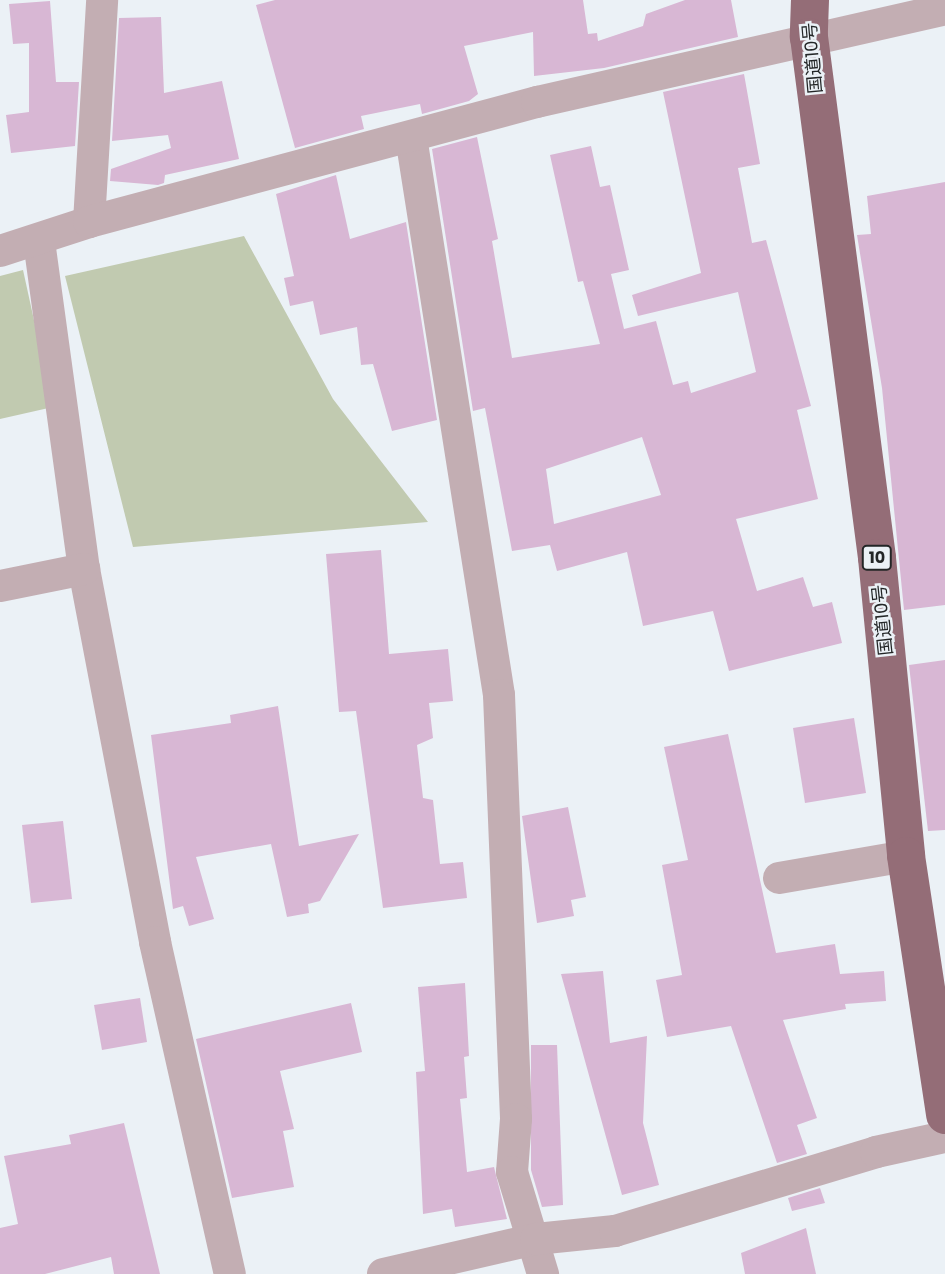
<!DOCTYPE html>
<html>
<head>
<meta charset="utf-8">
<style>
	body { margin:0 }
	#map { position:relative; width:945px; height:1274px; overflow:hidden; background:#ebf1f6; font-family:Poppins,"Noto Sans JP",sans-serif }
	div>[style] { position:absolute }
	[style*='--x'] { left:calc(var(--x)*1px); top:calc(var(--y)*1px); width:calc(var(--w)*1px); rotate:calc(var(--a)*1deg) }
	.green>* { inset:0; background:#c1cab0 }
	.building>* { inset:0; background:#d8b7d4 }
	.minor>* { height:32px; margin:-16px; padding:0 16px; transform-origin:16px; border-radius:16px; background:#c3aeb3 }
	.trunk>* { height:38px; margin:-19px; padding:0 19px; transform-origin:19px; border-radius:19px; background:#946d77 }
	span { translate:-50% -50%; white-space:nowrap; text-align:center; line-height:1.15; -webkit-text-stroke:5px #ebf1f6; paint-order:stroke }
	.shield-label span { padding:2px 5px; background:#ebf1f6; border:2px solid; border-radius:5px; -webkit-text-stroke-width:0 }
	.shield-label { font-size:16px; color:#232627; font-weight:700 }
	.street-label { font-size:18px; color:#232627 }
</style>
</head>
<body>
<div id="map">
	<div class="green">
		<i style="clip-path:polygon(244px 236px,333px 399px,428px 522px,133px 547px,65px 276px)"></i>
		<i style="clip-path:polygon(23px 270px,53px 407px,0 419px,0 276px)"></i>
	</div>
	<div class="building">
		<i style="clip-path:polygon(275px 0,583px 0,588px 34px,597px 33px,598px 41px,643px 26px,646px 14px,685px 0,731px 0,738px 37px,604px 68px,534px 76px,533px 32px,464px 46px,478px 94px,469px 101px,422px 114px,420px 104px,361px 116px,364px 129px,295px 148px,256px 5px)"></i>
		<i style="clip-path:polygon(50px 1px,56px 82px,79px 82px,75px 146px,11px 153px,6px 115px,29px 112px,29px 43px,13px 44px,9px 4px)"></i>
		<i style="clip-path:polygon(161px 17px,164px 93px,222px 81px,239px 159px,165px 175px,164px 183px,158px 185px,110px 181px,111px 169px,171px 148px,168px 135px,112px 141px,119px 18px)"></i>
		<i style="clip-path:polygon(evenodd,744px 74px,760px 164px,738px 168px,752px 243px,766px 240px,811px 406px,797px 410px,818px 499px,736px 519px,757px 591px,803px 577px,813px 607px,832px 602px,842px 643px,729px 671px,713px 611px,643px 626px,627px 552px,557px 571px,550px 545px,512px 551px,485px 408px,473px 411px,432px 149px,477px 137px,498px 239px,492px 241px,512px 358px,600px 344px,583px 281px,578px 282px,550px 155px,591px 146px,600px 187px,610px 185px,629px 270px,611px 274px,624px 329px,656px 321px,673px 385px,688px 381px,691px 393px,756px 372px,738px 292px,638px 316px,632px 295px,701px 273px,663px 92px,744px 74px,642px 437px,661px 495px,554px 524px,546px 469px,642px 437px)"></i>
		<i style="clip-path:polygon(336px 175px,350px 239px,406px 222px,437px 420px,392px 431px,373px 364px,361px 365px,357px 327px,320px 335px,313px 301px,290px 306px,284px 278px,294px 276px,276px 194px)"></i>
		<i style="clip-path:polygon(945px 182px,945px 605px,904px 610px,882px 388px,857px 235px,871px 234px,867px 196px)"></i>
		<i style="clip-path:polygon(381px 550px,389px 654px,448px 649px,453px 701px,429px 703px,433px 738px,417px 745px,423px 798px,433px 800px,440px 864px,463px 862px,467px 898px,383px 908px,356px 711px,339px 712px,326px 554px)"></i>
		<i style="clip-path:polygon(945px 660px,945px 830px,928px 831px,909px 665px)"></i>
		<i style="clip-path:polygon(278px 706px,299px 846px,359px 834px,320px 901px,308px 904px,309px 913px,287px 917px,271px 844px,196px 857px,214px 919px,189px 926px,183px 906px,173px 909px,151px 735px,231px 723px,230px 715px)"></i>
		<i style="clip-path:polygon(854px 718px,866px 793px,805px 803px,793px 728px)"></i>
		<i style="clip-path:polygon(728px 734px,776px 953px,835px 944px,840px 974px,884px 971px,886px 1001px,845px 1004px,846px 1009px,783px 1020px,817px 1118px,797px 1125px,807px 1154px,777px 1163px,731px 1026px,667px 1037px,656px 980px,682px 975px,662px 865px,688px 860px,664px 747px)"></i>
		<i style="clip-path:polygon(568px 807px,586px 897px,571px 900px,574px 916px,537px 923px,522px 816px)"></i>
		<i style="clip-path:polygon(63px 821px,72px 899px,31px 903px,22px 825px)"></i>
		<i style="clip-path:polygon(603px 971px,610px 1043px,647px 1036px,643px 1123px,659px 1185px,622px 1195px,561px 974px)"></i>
		<i style="clip-path:polygon(465px 983px,469px 1056px,464px 1057px,467px 1098px,460px 1099px,467px 1172px,494px 1167px,507px 1219px,455px 1227px,452px 1209px,423px 1214px,416px 1072px,425px 1071px,418px 987px)"></i>
		<i style="clip-path:polygon(140px 998px,147px 1042px,102px 1050px,94px 1005px)"></i>
		<i style="clip-path:polygon(351px 1003px,362px 1052px,280px 1071px,294px 1129px,283px 1131px,294px 1187px,232px 1198px,196px 1039px)"></i>
		<i style="clip-path:polygon(531px 1045px,557px 1045px,563px 1205px,542px 1207px,531px 1170px)"></i>
		<i style="clip-path:polygon(124px 1123px,160px 1274px,114px 1274px,111px 1257px,45px 1274px,0 1274px,0 1228px,18px 1224px,4px 1156px,71px 1144px,69px 1135px)"></i>
		<i style="clip-path:polygon(820px 1188px,825px 1203px,792px 1211px,788px 1198px)"></i>
		<i style="clip-path:polygon(806px 1228px,816px 1274px,745px 1274px,741px 1253px)"></i>
	</div>
	<div class="minor">
		<i style="--x:411;--y:137;--w:565;--a:81.04"></i>
		<i style="--x:499;--y:695;--w:424;--a:87.7"></i>
		<i style="--x:516;--y:1119;--w:53;--a:94.3"></i>
		<i style="--x:512;--y:1172;--w:107;--a:73.1"></i>
		<i style="--x:89;--y:222;--w:222;--a:-86.6"></i>
		<i style="--x:39;--y:241;--w:331;--a:82.2"></i>
		<i style="--x:84;--y:569;--w:380;--a:79.2"></i>
		<i style="--x:155;--y:942;--w:340;--a:77.3"></i>
		<i style="--x:0;--y:251;--w:94;--a:-18"></i>
		<i style="--x:89;--y:222;--w:464;--a:-15"></i>
		<i style="--x:537;--y:102;--w:418;--a:-12.8"></i>
		<i style="--x:0;--y:586;--w:86;--a:-11.4"></i>
		<i style="--x:779;--y:878;--w:129;--a:-9.8"></i>
		<i style="--x:383;--y:1274;--w:157;--a:-12.9"></i>
		<i style="--x:536;--y:1239;--w:79;--a:-5.8"></i>
		<i style="--x:615;--y:1231;--w:273;--a:-16.8"></i>
		<i style="--x:876;--y:1152;--w:71;--a:-12.3"></i>
	</div>
	<div class="trunk">
		<i style="--x:810;--y:0;--w:37;--a:92"></i>
		<i style="--x:809;--y:37;--w:525;--a:82.56"></i>
		<i style="--x:877;--y:558;--w:299;--a:84.4"></i>
		<i style="--x:906;--y:856;--w:262;--a:81.4"></i>
	</div>
	<div class="shield-label">
		<span style="left:877px;top:558px">10</span>
	</div>
	<div class="street-label">
		<span style="left:813px;top:58px;rotate:-95deg">国道10号</span>
		<span style="left:883px;top:620px;rotate:-96deg">国道10号</span>
	</div>
</div>
</body>
</html>
